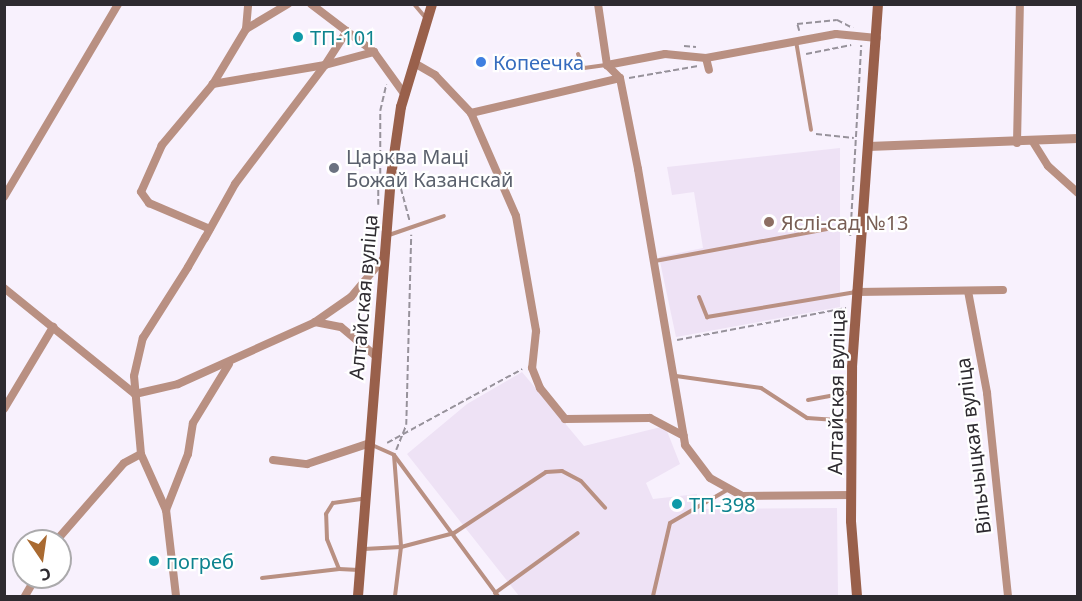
<!DOCTYPE html>
<html>
<head>
<meta charset="utf-8">
<style>
	body { margin:0 }
	#map { position:relative; width:1082px; height:601px; overflow:hidden; background:#f8f1fd; font-family:"Noto Sans",sans-serif }
	div>[style] { position:absolute }
	[style*='--x'] { left:calc(var(--x)*1px); top:calc(var(--y)*1px); width:calc(var(--w)*1px); rotate:calc(var(--a)*1deg) }
	.built>* { inset:0; background:#eee2f5 }
	.path>* { height:1.5px; margin-top:-0.75px; transform-origin:0; background:repeating-linear-gradient(90deg,#97929b 0 6px,transparent 0 9px) }
	.service>* { height:4px; margin:-2px; padding:0 2px; transform-origin:2px; border-radius:2px; background:#b99082 }
	.minor>* { height:8px; margin:-4px; padding:0 4px; transform-origin:4px; border-radius:4px; background:#b99082 }
	.tertiary>* { height:9px; margin:-4.5px; padding:0 4.5px; transform-origin:4.5px; border-radius:4.5px; background:#b99082 }
	.secondary>* { height:10px; margin:-5px; padding:0 5px; transform-origin:5px; border-radius:5px; background:#99604b }
	.dots>* { width:16px; height:16px; translate:-50% -50%; box-sizing:border-box; border:3px solid #fff; border-radius:50% }
	span { translate:-50% -50%; white-space:nowrap; text-align:center; line-height:1.15; -webkit-text-stroke:4.5px #fff; paint-order:stroke }
	.culture-label { font-size:20px; color:#0d838f }
	.left { translate:0 -50%; text-align:left }
	.shop-label { font-size:20px; color:#366cbe }
	.worship-label { font-size:20px; color:#5b616d }
	.education-label { font-size:20px; color:#785e54 }
	.street-label { font-size:20px; color:#2e2b30 }
	.frame { position:absolute; inset:0; border:6px solid #2e2b30; pointer-events:none }
	.north { position:absolute; left:12px; top:529px; width:60px; height:60px; box-sizing:border-box; background:#fff; border:2px solid #abaaac; border-radius:50%; rotate:167deg; font-size:16px; font-weight:700; line-height:24px; text-align:center; color:#2e2b30 }
	.north::after { content:''; display:block; margin:auto; width:21px; height:27px; background:#a96a31; clip-path:polygon(50% 0,100% 100%,50% 72%,0 100%) }
</style>
</head>
<body>
<div id="map">
	<div class="built">
		<i style="clip-path:polygon(840px 148px,840px 307px,676px 337px,659px 257px,703px 248px,694px 192px,672px 195px,667px 167px)"></i>
		<i style="clip-path:polygon(522px 372px,584px 446px,665px 426px,680px 464px,646px 483px,653px 499px,697px 494px,698px 509px,837px 508px,838px 596px,519px 596px,407px 454px,467px 404px)"></i>
	</div>
	<div class="path">
		<i style="--x:799;--y:31;--w:7;--a:-106"></i>
		<i style="--x:797;--y:24;--w:40;--a:-5.7"></i>
		<i style="--x:837;--y:20;--w:18;--a:27"></i>
		<i style="--x:684;--y:46;--w:12;--a:5"></i>
		<i style="--x:806;--y:54;--w:46;--a:-11.3"></i>
		<i style="--x:629;--y:78;--w:70;--a:-9.9"></i>
		<i style="--x:816;--y:134;--w:38;--a:6"></i>
		<i style="--x:380;--y:174;--w:63;--a:-90"></i>
		<i style="--x:380;--y:111;--w:27;--a:-77"></i>
		<i style="--x:401;--y:188;--w:34;--a:75"></i>
		<i style="--x:378;--y:205;--w:31;--a:-90"></i>
		<i style="--x:850;--y:236;--w:191;--a:-86.7"></i>
		<i style="--x:677;--y:340;--w:172;--a:-10.7"></i>
		<i style="--x:387;--y:443;--w:154;--a:-28.7"></i>
		<i style="--x:396;--y:450;--w:27;--a:-68"></i>
		<i style="--x:406;--y:425;--w:190;--a:-88.5"></i>
	</div>
	<div class="service">
		<i style="--x:414;--y:4;--w:17;--a:50"></i>
		<i style="--x:796;--y:41;--w:90;--a:80.4"></i>
		<i style="--x:578;--y:54;--w:15;--a:67"></i>
		<i style="--x:584;--y:68;--w:22;--a:-8"></i>
		<i style="--x:389;--y:235;--w:58;--a:-19.1"></i>
		<i style="--x:655;--y:261;--w:175;--a:-10.5"></i>
		<i style="--x:699;--y:297;--w:22;--a:68"></i>
		<i style="--x:707;--y:317;--w:151;--a:-9.5"></i>
		<i style="--x:676;--y:376;--w:86;--a:8"></i>
		<i style="--x:761;--y:388;--w:55;--a:33.1"></i>
		<i style="--x:807;--y:418;--w:44;--a:3.9"></i>
		<i style="--x:808;--y:400;--w:44;--a:-10.5"></i>
		<i style="--x:372;--y:445;--w:24;--a:24"></i>
		<i style="--x:394;--y:455;--w:175;--a:53.6"></i>
		<i style="--x:394;--y:455;--w:92;--a:85.6"></i>
		<i style="--x:401;--y:547;--w:49;--a:97"></i>
		<i style="--x:364;--y:549;--w:37;--a:-3"></i>
		<i style="--x:401;--y:547;--w:55;--a:-14.8"></i>
		<i style="--x:454;--y:533;--w:110;--a:-33.5"></i>
		<i style="--x:546;--y:472;--w:16;--a:-4"></i>
		<i style="--x:562;--y:471;--w:21;--a:28"></i>
		<i style="--x:581;--y:481;--w:36;--a:48"></i>
		<i style="--x:359;--y:570;--w:20;--a:-177"></i>
		<i style="--x:339;--y:569;--w:32;--a:-112"></i>
		<i style="--x:327;--y:539;--w:25;--a:-92"></i>
		<i style="--x:326;--y:514;--w:13;--a:-58"></i>
		<i style="--x:333;--y:503;--w:30;--a:-8"></i>
		<i style="--x:262;--y:578;--w:78;--a:-6.7"></i>
		<i style="--x:495;--y:593;--w:102;--a:-35.9"></i>
		<i style="--x:653;--y:596;--w:75;--a:-76.9"></i>
		<i style="--x:670;--y:523;--w:66;--a:-30.1"></i>
	</div>
	<div class="minor">
		<i style="--x:311;--y:4;--w:79;--a:37.3"></i>
		<i style="--x:374;--y:52;--w:53;--a:54.2"></i>
		<i style="--x:598;--y:4;--w:62;--a:81.6"></i>
		<i style="--x:607;--y:65;--w:18;--a:45"></i>
		<i style="--x:620;--y:78;--w:93;--a:78.8"></i>
		<i style="--x:638;--y:169;--w:280;--a:80.3"></i>
		<i style="--x:685;--y:445;--w:41;--a:52.9"></i>
		<i style="--x:710;--y:478;--w:37;--a:29"></i>
		<i style="--x:742;--y:496;--w:110;--a:-0.5"></i>
		<i style="--x:246;--y:29;--w:25;--a:-85"></i>
		<i style="--x:347;--y:31;--w:40;--a:122.9"></i>
		<i style="--x:325;--y:65;--w:51;--a:-14.9"></i>
		<i style="--x:706;--y:58;--w:12;--a:76"></i>
		<i style="--x:416;--y:64;--w:22;--a:30"></i>
		<i style="--x:435;--y:75;--w:52;--a:46.5"></i>
		<i style="--x:471;--y:113;--w:112;--a:66.4"></i>
		<i style="--x:516;--y:216;--w:117;--a:80.1"></i>
		<i style="--x:536;--y:331;--w:37;--a:96"></i>
		<i style="--x:532;--y:368;--w:22;--a:68"></i>
		<i style="--x:540;--y:388;--w:40;--a:51"></i>
		<i style="--x:565;--y:419;--w:85;--a:-0.7"></i>
		<i style="--x:650;--y:418;--w:38;--a:28"></i>
		<i style="--x:607;--y:65;--w:59;--a:-10.7"></i>
		<i style="--x:665;--y:54;--w:41;--a:5.6"></i>
		<i style="--x:706;--y:58;--w:132;--a:-10.5"></i>
		<i style="--x:836;--y:34;--w:41;--a:5.6"></i>
		<i style="--x:213;--y:84;--w:64;--a:-59"></i>
		<i style="--x:246;--y:29;--w:49;--a:-30.8"></i>
		<i style="--x:471;--y:113;--w:153;--a:-13.2"></i>
		<i style="--x:1033;--y:142;--w:28;--a:58"></i>
		<i style="--x:1048;--y:166;--w:40;--a:42"></i>
		<i style="--x:1017;--y:143;--w:139;--a:-88.8"></i>
		<i style="--x:4;--y:197;--w:224;--a:-59.4"></i>
		<i style="--x:4;--y:288;--w:169;--a:39"></i>
		<i style="--x:968;--y:291;--w:104;--a:79.4"></i>
		<i style="--x:987;--y:393;--w:204;--a:84.1"></i>
		<i style="--x:856;--y:292;--w:147;--a:-0.8"></i>
		<i style="--x:315;--y:322;--w:26;--a:11"></i>
		<i style="--x:341;--y:327;--w:47;--a:39.8"></i>
		<i style="--x:135;--y:394;--w:44;--a:-13.1"></i>
		<i style="--x:178;--y:384;--w:150;--a:-24.3"></i>
		<i style="--x:315;--y:322;--w:44;--a:-34.8"></i>
		<i style="--x:351;--y:297;--w:50;--a:-49.9"></i>
		<i style="--x:4;--y:409;--w:96;--a:-59.1"></i>
		<i style="--x:273;--y:460;--w:34;--a:7"></i>
		<i style="--x:307;--y:464;--w:63;--a:-18.4"></i>
		<i style="--x:166;--y:510;--w:60;--a:-68.6"></i>
		<i style="--x:188;--y:454;--w:31;--a:-81"></i>
		<i style="--x:193;--y:423;--w:69;--a:-58.6"></i>
		<i style="--x:56;--y:541;--w:103;--a:-48.9"></i>
		<i style="--x:124;--y:463;--w:19;--a:-28"></i>
		<i style="--x:25;--y:596;--w:22;--a:-60"></i>
		<i style="--x:176;--y:596;--w:87;--a:-96.6"></i>
		<i style="--x:166;--y:510;--w:61;--a:-114.1"></i>
		<i style="--x:141;--y:454;--w:78;--a:-95.1"></i>
		<i style="--x:134;--y:376;--w:39;--a:-77"></i>
		<i style="--x:143;--y:338;--w:84;--a:-57.6"></i>
		<i style="--x:188;--y:267;--w:34;--a:-60"></i>
		<i style="--x:205;--y:238;--w:62;--a:-60.9"></i>
		<i style="--x:235;--y:184;--w:149;--a:-52.9"></i>
		<i style="--x:325;--y:65;--w:114;--a:170.4"></i>
		<i style="--x:213;--y:84;--w:80;--a:129.9"></i>
		<i style="--x:162;--y:145;--w:51;--a:114.1"></i>
		<i style="--x:141;--y:192;--w:14;--a:54"></i>
		<i style="--x:149;--y:203;--w:66;--a:23.1"></i>
	</div>
	<div class="tertiary">
		<i style="--x:868;--y:146;--w:210;--a:-2.2"></i>
	</div>
	<div class="secondary">
		<i style="--x:358;--y:596;--w:421;--a:-85.5"></i>
		<i style="--x:391;--y:176;--w:70;--a:-81.8"></i>
		<i style="--x:401;--y:107;--w:108;--a:-73.2"></i>
		<i style="--x:857;--y:596;--w:75;--a:-94.6"></i>
		<i style="--x:851;--y:521;--w:154;--a:-89.6"></i>
		<i style="--x:852;--y:367;--w:364;--a:-85.9"></i>
	</div>
	<div class="dots">
		<i style="left:298px;top:37px;background:#0f9aa8"></i>
		<i style="left:481px;top:62px;background:#3f7fe0"></i>
		<i style="left:334px;top:168px;background:#6b7280"></i>
		<i style="left:769px;top:222px;background:#8d6e63"></i>
		<i style="left:677px;top:504px;background:#0f9aa8"></i>
		<i style="left:154px;top:561px;background:#0f9aa8"></i>
	</div>
	<div class="culture-label">
		<span class="left" style="left:310px;top:37px">ТП-101</span>
		<span class="left" style="left:689px;top:504px">ТП-398</span>
		<span class="left" style="left:166px;top:561px">погреб</span>
	</div>
	<div class="shop-label">
		<span class="left" style="left:493px;top:62px">Копеечка</span>
	</div>
	<div class="worship-label">
		<span class="left" style="left:346px;top:168px">Царква Маці<br>Божай Казанскай</span>
	</div>
	<div class="education-label">
		<span class="left" style="left:781px;top:222px">Яслі-сад №13</span>
	</div>
	<div class="street-label">
		<span style="left:363px;top:297px;rotate:-85deg">Алтайская вуліца</span>
		<span style="left:836px;top:392px;rotate:-89deg">Алтайская вуліца</span>
		<span style="left:973px;top:446px;rotate:-97deg">Вільчыцкая вуліца</span>
	</div>
	<div class="frame"></div>
	<div class="north">С</div>
</div>
</body>
</html>
